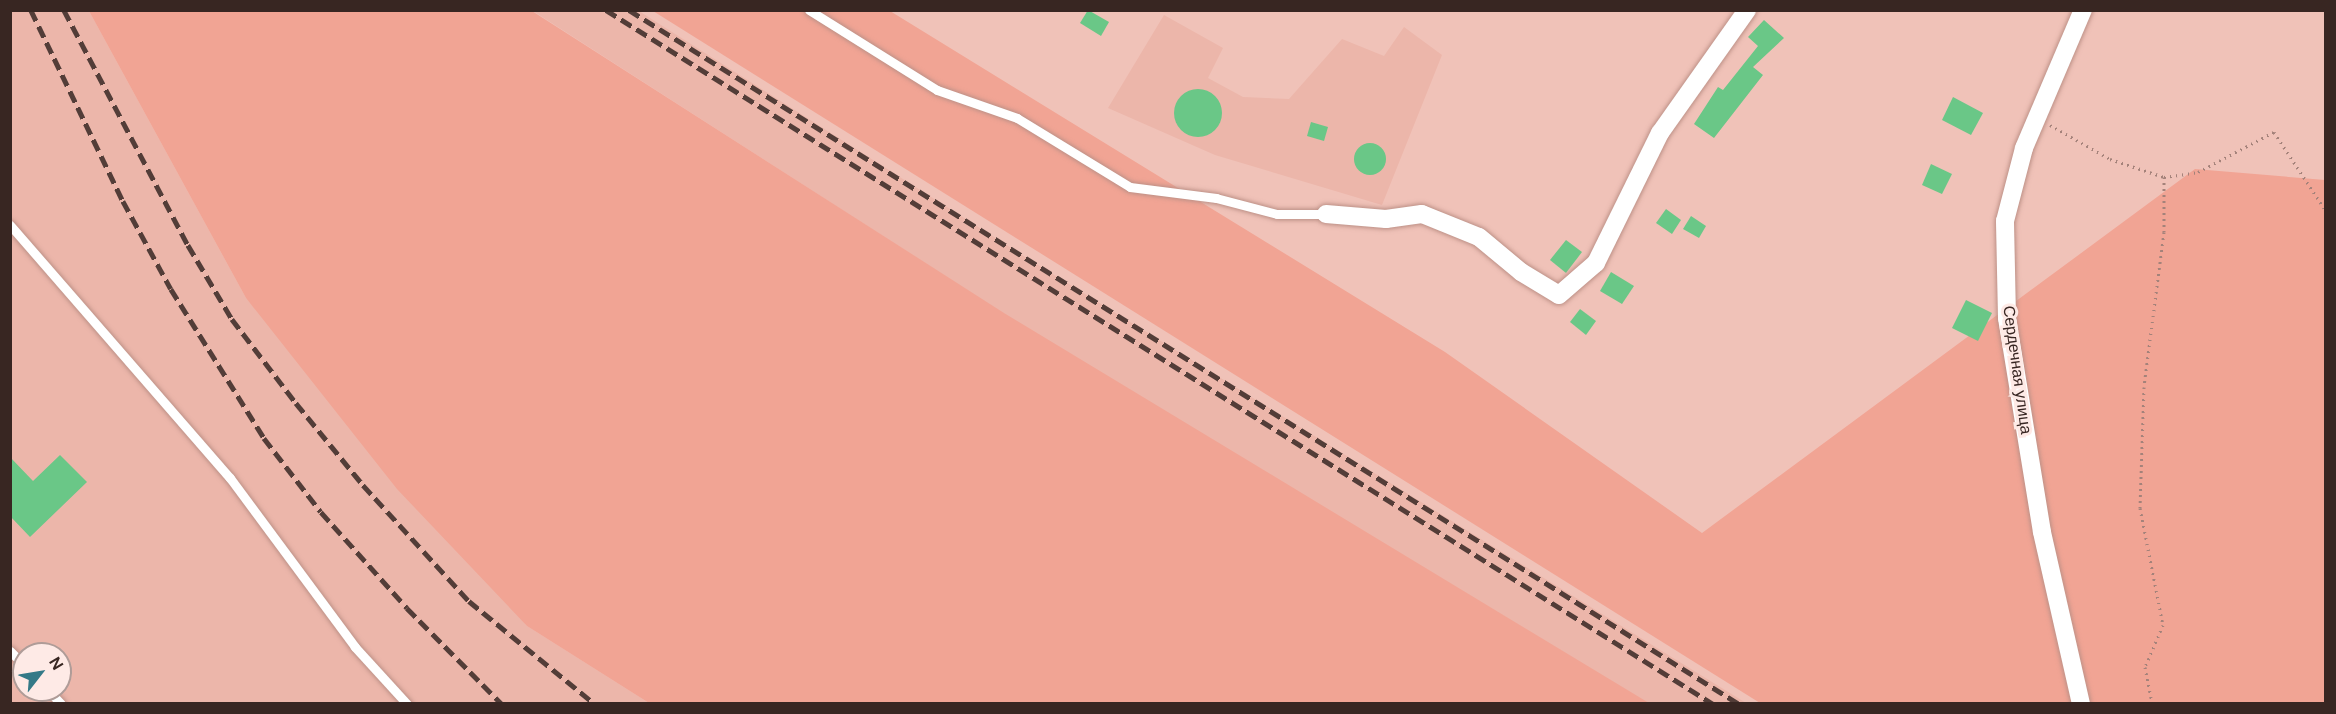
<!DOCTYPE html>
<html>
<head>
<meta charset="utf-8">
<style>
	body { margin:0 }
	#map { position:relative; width:2336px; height:714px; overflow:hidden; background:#f0c2b8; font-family:"DM Sans",sans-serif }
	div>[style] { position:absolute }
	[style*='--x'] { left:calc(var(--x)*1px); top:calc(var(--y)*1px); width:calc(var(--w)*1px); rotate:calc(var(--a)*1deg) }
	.built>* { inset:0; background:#ecb6aa }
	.green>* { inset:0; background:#f1a494 }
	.building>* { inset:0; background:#6ac787 }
	.round { border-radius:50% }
	.path>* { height:3px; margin-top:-1.5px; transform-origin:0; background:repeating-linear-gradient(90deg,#a4827a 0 1.5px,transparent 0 6px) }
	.roads { filter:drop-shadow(0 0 2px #bd9187) drop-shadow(0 0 2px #bd9187) }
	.service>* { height:9px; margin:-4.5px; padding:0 4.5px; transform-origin:4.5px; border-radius:4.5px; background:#fff }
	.minor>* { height:18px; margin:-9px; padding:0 9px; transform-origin:9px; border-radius:9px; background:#fff }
	.rail>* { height:4.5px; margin-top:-2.25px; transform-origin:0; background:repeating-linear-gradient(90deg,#533d38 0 12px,transparent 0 18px) }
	span { translate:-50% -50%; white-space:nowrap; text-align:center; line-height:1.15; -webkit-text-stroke:6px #feeae6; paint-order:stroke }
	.street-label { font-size:16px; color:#382622 }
	.frame { position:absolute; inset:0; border:12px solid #382622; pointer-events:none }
	.north { position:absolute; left:12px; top:642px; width:60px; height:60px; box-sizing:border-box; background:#feeae6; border:2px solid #af9c98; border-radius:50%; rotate:59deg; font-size:16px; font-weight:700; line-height:24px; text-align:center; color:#382622 }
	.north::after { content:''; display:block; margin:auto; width:21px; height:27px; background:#347987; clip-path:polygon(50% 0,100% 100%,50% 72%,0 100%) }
</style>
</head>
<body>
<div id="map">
	<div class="built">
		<i style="clip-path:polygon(evenodd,10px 11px,89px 11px,246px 298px,527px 626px,649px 703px,11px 703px,10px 11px,24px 654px,60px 654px,60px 690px,24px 690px,24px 654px)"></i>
		<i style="clip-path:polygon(533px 11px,639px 11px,1030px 260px,1746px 703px,1648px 703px,1006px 315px)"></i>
		<i style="clip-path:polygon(1164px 15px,1223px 48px,1208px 78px,1243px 97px,1289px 99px,1342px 39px,1384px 56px,1404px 27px,1442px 55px,1382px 205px,1215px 155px,1108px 108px)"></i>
	</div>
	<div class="green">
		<i style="clip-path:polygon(89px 11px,532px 11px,1004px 313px,1649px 703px,649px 703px,527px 626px,397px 489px,246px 298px)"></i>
		<i style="clip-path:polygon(653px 11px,890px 11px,1445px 352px,1702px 533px,2195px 169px,2325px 180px,2325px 703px,1760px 703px)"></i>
	</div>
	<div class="building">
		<i style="clip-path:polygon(1088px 10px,1109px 22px,1101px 36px,1080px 23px)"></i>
		<i style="clip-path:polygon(1764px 20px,1784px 38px,1753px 67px,1763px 75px,1714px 138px,1694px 124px,1718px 87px,1723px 90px,1758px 46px,1748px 37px)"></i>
		<i class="round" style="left:1174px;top:89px;width:48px;height:48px"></i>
		<i style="clip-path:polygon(1953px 97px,1983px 113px,1971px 135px,1942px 120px)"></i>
		<i style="clip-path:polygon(1311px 122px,1328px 127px,1324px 141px,1307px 136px)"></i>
		<i class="round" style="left:1354px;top:143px;width:32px;height:32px"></i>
		<i style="clip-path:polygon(1931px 164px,1952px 174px,1942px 194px,1922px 185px)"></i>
		<i style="clip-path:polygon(1666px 209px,1681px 220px,1672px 234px,1656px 223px)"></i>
		<i style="clip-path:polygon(1691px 216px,1706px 226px,1699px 238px,1683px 229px)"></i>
		<i style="clip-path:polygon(1566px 240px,1582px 252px,1566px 273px,1550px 260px)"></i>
		<i style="clip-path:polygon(1611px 272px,1634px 286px,1622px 304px,1600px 291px)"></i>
		<i style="clip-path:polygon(1966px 300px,1992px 313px,1978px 341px,1952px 328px)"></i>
		<i style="clip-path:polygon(1580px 309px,1596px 321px,1586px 335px,1570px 322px)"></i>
		<i style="clip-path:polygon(60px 455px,87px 482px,30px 537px,10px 516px,10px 457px,33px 481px)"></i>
	</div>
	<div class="path">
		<i style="--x:2050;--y:125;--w:69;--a:29.5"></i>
		<i style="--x:2110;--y:159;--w:57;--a:18.4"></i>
		<i style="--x:2164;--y:177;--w:55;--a:90"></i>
		<i style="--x:2164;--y:232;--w:156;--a:97.4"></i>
		<i style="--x:2144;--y:387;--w:121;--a:91.9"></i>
		<i style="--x:2140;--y:508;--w:119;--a:78.9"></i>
		<i style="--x:2163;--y:625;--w:46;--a:113.2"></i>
		<i style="--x:2145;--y:667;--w:38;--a:79"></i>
		<i style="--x:2164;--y:177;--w:34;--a:-8"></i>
		<i style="--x:2198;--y:172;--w:86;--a:-27.8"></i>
		<i style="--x:2274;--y:132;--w:95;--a:56.6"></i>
	</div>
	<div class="roads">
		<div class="service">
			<i style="--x:809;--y:10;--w:151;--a:32"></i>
			<i style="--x:937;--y:90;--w:85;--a:19.3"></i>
			<i style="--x:1017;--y:118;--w:132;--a:31.4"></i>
			<i style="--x:1130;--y:187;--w:87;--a:7.3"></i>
			<i style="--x:1216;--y:198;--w:63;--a:14.7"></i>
			<i style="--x:1277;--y:214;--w:49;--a:0"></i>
			<i style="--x:10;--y:225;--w:335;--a:49"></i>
			<i style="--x:230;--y:478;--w:210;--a:53.5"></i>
			<i style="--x:355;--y:647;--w:77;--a:47.6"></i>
			<i style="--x:10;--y:651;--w:20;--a:45"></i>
			<i style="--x:48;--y:690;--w:19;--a:47"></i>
		</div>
		<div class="minor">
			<i style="--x:1326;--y:214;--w:60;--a:4.8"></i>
			<i style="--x:1386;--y:219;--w:36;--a:-8"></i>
			<i style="--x:1422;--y:214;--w:61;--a:22"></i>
			<i style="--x:1479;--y:237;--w:55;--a:39.8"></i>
			<i style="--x:1521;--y:272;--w:44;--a:31.2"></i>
			<i style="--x:1559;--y:295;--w:49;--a:-40.9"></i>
			<i style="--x:1596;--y:263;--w:145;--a:-63.8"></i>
			<i style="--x:1660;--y:133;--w:151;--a:-54.7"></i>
			<i style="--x:2081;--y:704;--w:176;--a:-102.8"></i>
			<i style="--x:2042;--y:532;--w:217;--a:-99.3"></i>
			<i style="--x:2007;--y:318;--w:97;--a:-91.2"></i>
			<i style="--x:2005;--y:221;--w:75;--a:-75.4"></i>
			<i style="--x:2024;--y:148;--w:150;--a:-66.9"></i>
		</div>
	</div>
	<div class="rail">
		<i style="--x:31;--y:10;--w:212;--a:64.3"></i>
		<i style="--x:123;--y:201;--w:100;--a:61.4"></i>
		<i style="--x:171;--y:289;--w:176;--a:58"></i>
		<i style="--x:264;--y:438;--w:93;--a:52.4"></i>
		<i style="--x:321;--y:512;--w:129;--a:48.1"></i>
		<i style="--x:407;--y:608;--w:135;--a:45.3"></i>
		<i style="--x:64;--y:10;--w:266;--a:62.2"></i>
		<i style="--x:188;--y:245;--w:86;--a:59.3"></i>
		<i style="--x:232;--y:319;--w:106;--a:52.7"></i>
		<i style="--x:296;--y:403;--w:106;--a:50.7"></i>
		<i style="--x:363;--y:485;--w:157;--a:47.6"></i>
		<i style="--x:469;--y:601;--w:163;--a:39.3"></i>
		<i style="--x:606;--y:10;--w:1307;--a:32.08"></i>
		<i style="--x:629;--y:10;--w:1309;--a:32.01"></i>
	</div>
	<div class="street-label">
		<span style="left:2017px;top:370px;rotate:82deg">Сердечная улица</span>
	</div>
	<div class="frame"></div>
	<div class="north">N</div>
</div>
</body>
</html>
